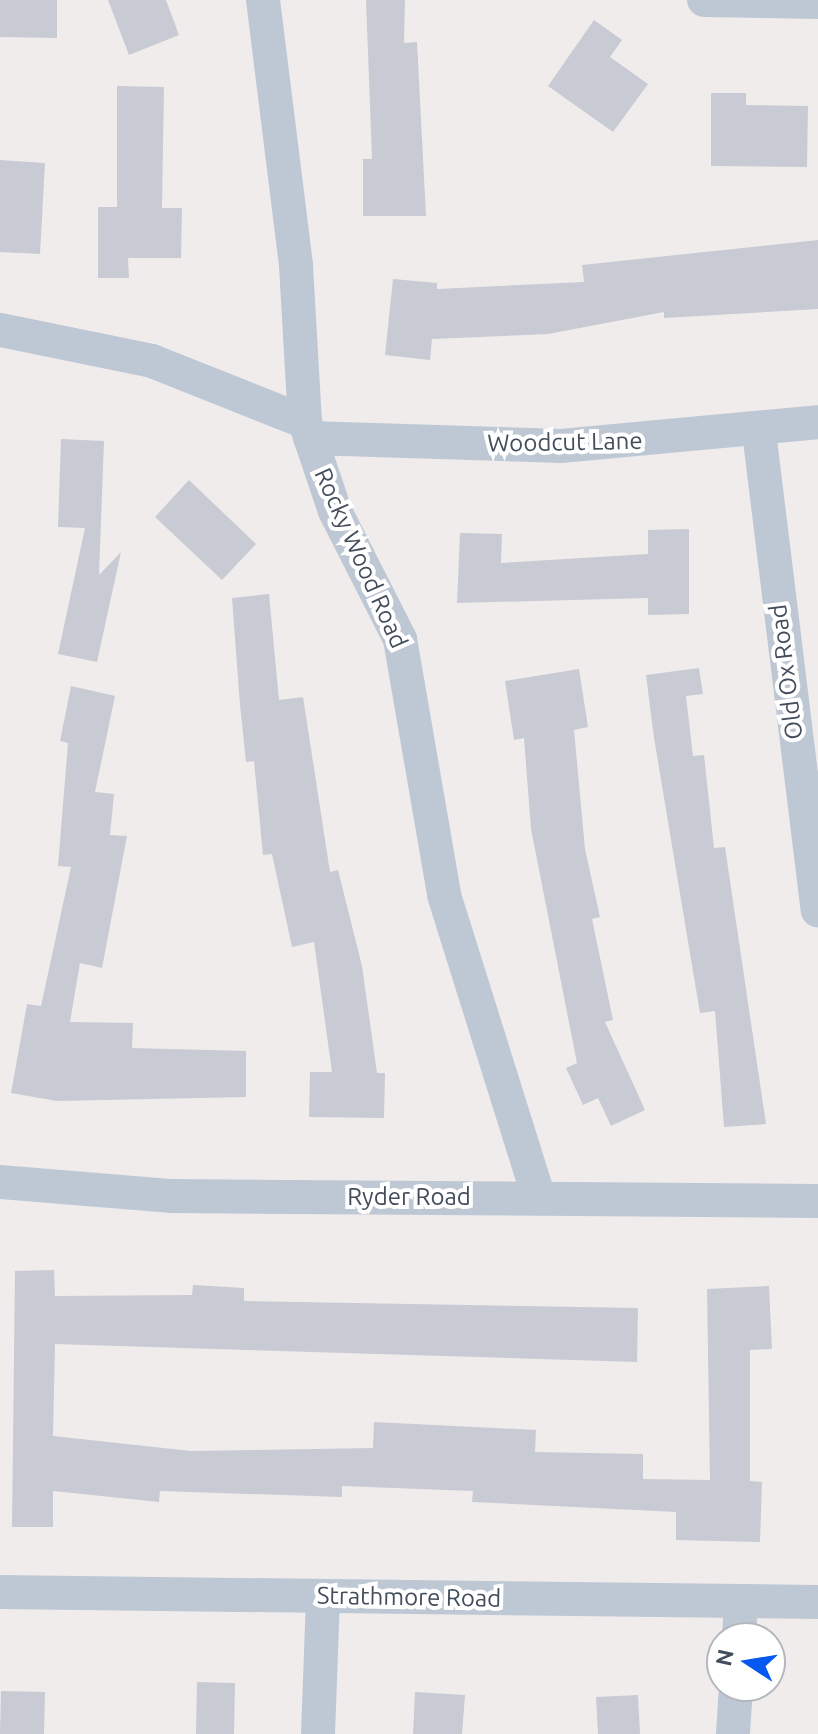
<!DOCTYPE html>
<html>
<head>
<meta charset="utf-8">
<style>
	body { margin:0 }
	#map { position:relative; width:818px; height:1734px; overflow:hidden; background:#f0ecec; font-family:Ubuntu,sans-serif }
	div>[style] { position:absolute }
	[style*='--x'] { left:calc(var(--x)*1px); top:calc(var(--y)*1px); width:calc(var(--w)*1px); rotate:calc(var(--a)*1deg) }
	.building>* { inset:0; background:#c8cbd3 }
	.street>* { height:34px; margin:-17px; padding:0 17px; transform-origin:17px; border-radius:17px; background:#bec8d4 }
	span { translate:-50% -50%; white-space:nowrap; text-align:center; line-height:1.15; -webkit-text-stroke:8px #fff; paint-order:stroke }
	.street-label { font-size:24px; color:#434e5c }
	.north { position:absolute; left:706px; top:1622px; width:80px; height:80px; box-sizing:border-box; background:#fff; border:2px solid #b4b8be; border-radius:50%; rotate:282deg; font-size:22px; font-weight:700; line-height:32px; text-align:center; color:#434e5c }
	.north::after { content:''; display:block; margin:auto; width:28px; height:36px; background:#0559f1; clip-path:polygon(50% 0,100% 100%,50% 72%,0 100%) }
</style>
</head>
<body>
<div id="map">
	<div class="building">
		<i style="clip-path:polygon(0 0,57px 0,57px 38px,0 37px)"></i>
		<i style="clip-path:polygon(108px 0,166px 0,179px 35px,129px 55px)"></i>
		<i style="clip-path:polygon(366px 0,405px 0,404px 43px,417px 42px,426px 216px,363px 216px,363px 159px,372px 159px)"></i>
		<i style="clip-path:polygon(594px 20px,622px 40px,610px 57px,648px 84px,613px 132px,548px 86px)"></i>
		<i style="clip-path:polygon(117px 86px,164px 87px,162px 208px,182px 208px,181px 258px,128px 258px,129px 278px,98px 278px,98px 207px,117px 207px)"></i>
		<i style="clip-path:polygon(711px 93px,746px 93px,746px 105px,808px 106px,807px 167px,711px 166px)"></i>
		<i style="clip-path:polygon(0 160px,45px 163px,40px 254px,0 252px)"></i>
		<i style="clip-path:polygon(818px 240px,818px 309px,664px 318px,664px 312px,548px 334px,432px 339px,430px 360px,385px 355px,393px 279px,437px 283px,437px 289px,584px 282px,582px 265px)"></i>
		<i style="clip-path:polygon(61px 439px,104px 441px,99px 575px,121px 552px,97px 662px,58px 654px,85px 528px,58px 527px)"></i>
		<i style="clip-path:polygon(189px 480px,256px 544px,222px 580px,155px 517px)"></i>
		<i style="clip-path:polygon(689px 529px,689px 614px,648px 615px,648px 598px,457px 603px,460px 533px,502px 534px,501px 563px,648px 554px,648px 530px)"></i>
		<i style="clip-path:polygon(269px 594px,279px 700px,303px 697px,330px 872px,338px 870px,362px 966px,377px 1073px,385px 1073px,384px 1118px,309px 1117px,310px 1072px,332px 1072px,314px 942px,292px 947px,272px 854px,263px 855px,254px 761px,246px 762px,240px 705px,232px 598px)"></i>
		<i style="clip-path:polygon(699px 668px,703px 694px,686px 696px,693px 756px,704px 755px,714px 848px,725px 847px,766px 1124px,724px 1127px,715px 1011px,700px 1013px,654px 738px,646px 675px)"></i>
		<i style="clip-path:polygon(579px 669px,588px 727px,574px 730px,585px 849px,600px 917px,592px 919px,613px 1020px,605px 1022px,645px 1110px,611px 1126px,598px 1098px,583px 1105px,566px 1068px,577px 1063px,531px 829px,524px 738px,514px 740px,505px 681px)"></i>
		<i style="clip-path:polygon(71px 686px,115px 696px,95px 792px,114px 794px,110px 835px,127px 836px,102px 968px,80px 963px,70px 1022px,133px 1023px,132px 1048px,246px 1051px,246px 1097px,57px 1101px,11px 1093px,27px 1004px,41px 1006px,71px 867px,58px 866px,68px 743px,60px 741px)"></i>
		<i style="clip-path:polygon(54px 1270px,55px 1296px,192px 1295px,193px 1285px,244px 1288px,244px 1301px,638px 1308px,637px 1362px,55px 1344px,53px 1436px,191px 1451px,373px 1448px,374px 1422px,536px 1430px,535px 1452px,643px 1454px,643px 1479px,710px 1480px,707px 1289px,769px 1286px,772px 1349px,750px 1350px,750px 1481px,762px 1482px,760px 1542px,676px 1540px,676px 1512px,472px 1502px,473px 1491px,342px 1486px,342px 1497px,160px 1491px,159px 1502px,53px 1491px,53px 1527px,12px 1527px,15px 1271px)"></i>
		<i style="clip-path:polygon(197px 1682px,235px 1683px,234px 1734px,196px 1734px)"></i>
		<i style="clip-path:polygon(1px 1691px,45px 1692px,44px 1734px,0 1734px)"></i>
		<i style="clip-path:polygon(415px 1692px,465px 1695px,462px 1734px,413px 1734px)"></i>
		<i style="clip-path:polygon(638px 1695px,640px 1734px,598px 1734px,596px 1697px)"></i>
	</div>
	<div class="street">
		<i style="--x:263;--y:0;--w:268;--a:82.9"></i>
		<i style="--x:296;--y:266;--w:156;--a:86.7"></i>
		<i style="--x:305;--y:422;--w:94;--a:71.4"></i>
		<i style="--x:335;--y:511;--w:144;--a:63.1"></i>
		<i style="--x:400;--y:639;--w:260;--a:80.2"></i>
		<i style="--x:444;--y:895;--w:318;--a:72.6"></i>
		<i style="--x:704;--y:0;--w:114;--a:1"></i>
		<i style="--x:0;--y:330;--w:155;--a:11.5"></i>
		<i style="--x:152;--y:361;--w:165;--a:21.7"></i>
		<i style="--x:759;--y:432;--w:482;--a:83"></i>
		<i style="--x:310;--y:438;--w:251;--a:1.8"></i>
		<i style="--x:561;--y:446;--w:258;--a:-5.3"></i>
		<i style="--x:0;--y:1182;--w:173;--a:4.7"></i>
		<i style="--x:172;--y:1196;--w:646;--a:0.44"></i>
		<i style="--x:0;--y:1592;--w:818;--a:0.7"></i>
		<i style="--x:739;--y:1638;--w:37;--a:-87"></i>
		<i style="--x:318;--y:1734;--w:138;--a:-87.9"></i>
		<i style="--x:733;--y:1734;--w:48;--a:-86.4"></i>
	</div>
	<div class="street-label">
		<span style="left:565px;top:442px;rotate:-1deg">Woodcut Lane</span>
		<span style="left:361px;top:558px;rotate:66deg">Rocky Wood Road</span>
		<span style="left:786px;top:672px;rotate:-97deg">Old Ox Road</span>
		<span style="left:409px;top:1197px">Ryder Road</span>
		<span style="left:409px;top:1597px;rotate:1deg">Strathmore Road</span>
	</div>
	<div class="north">N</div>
</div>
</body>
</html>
